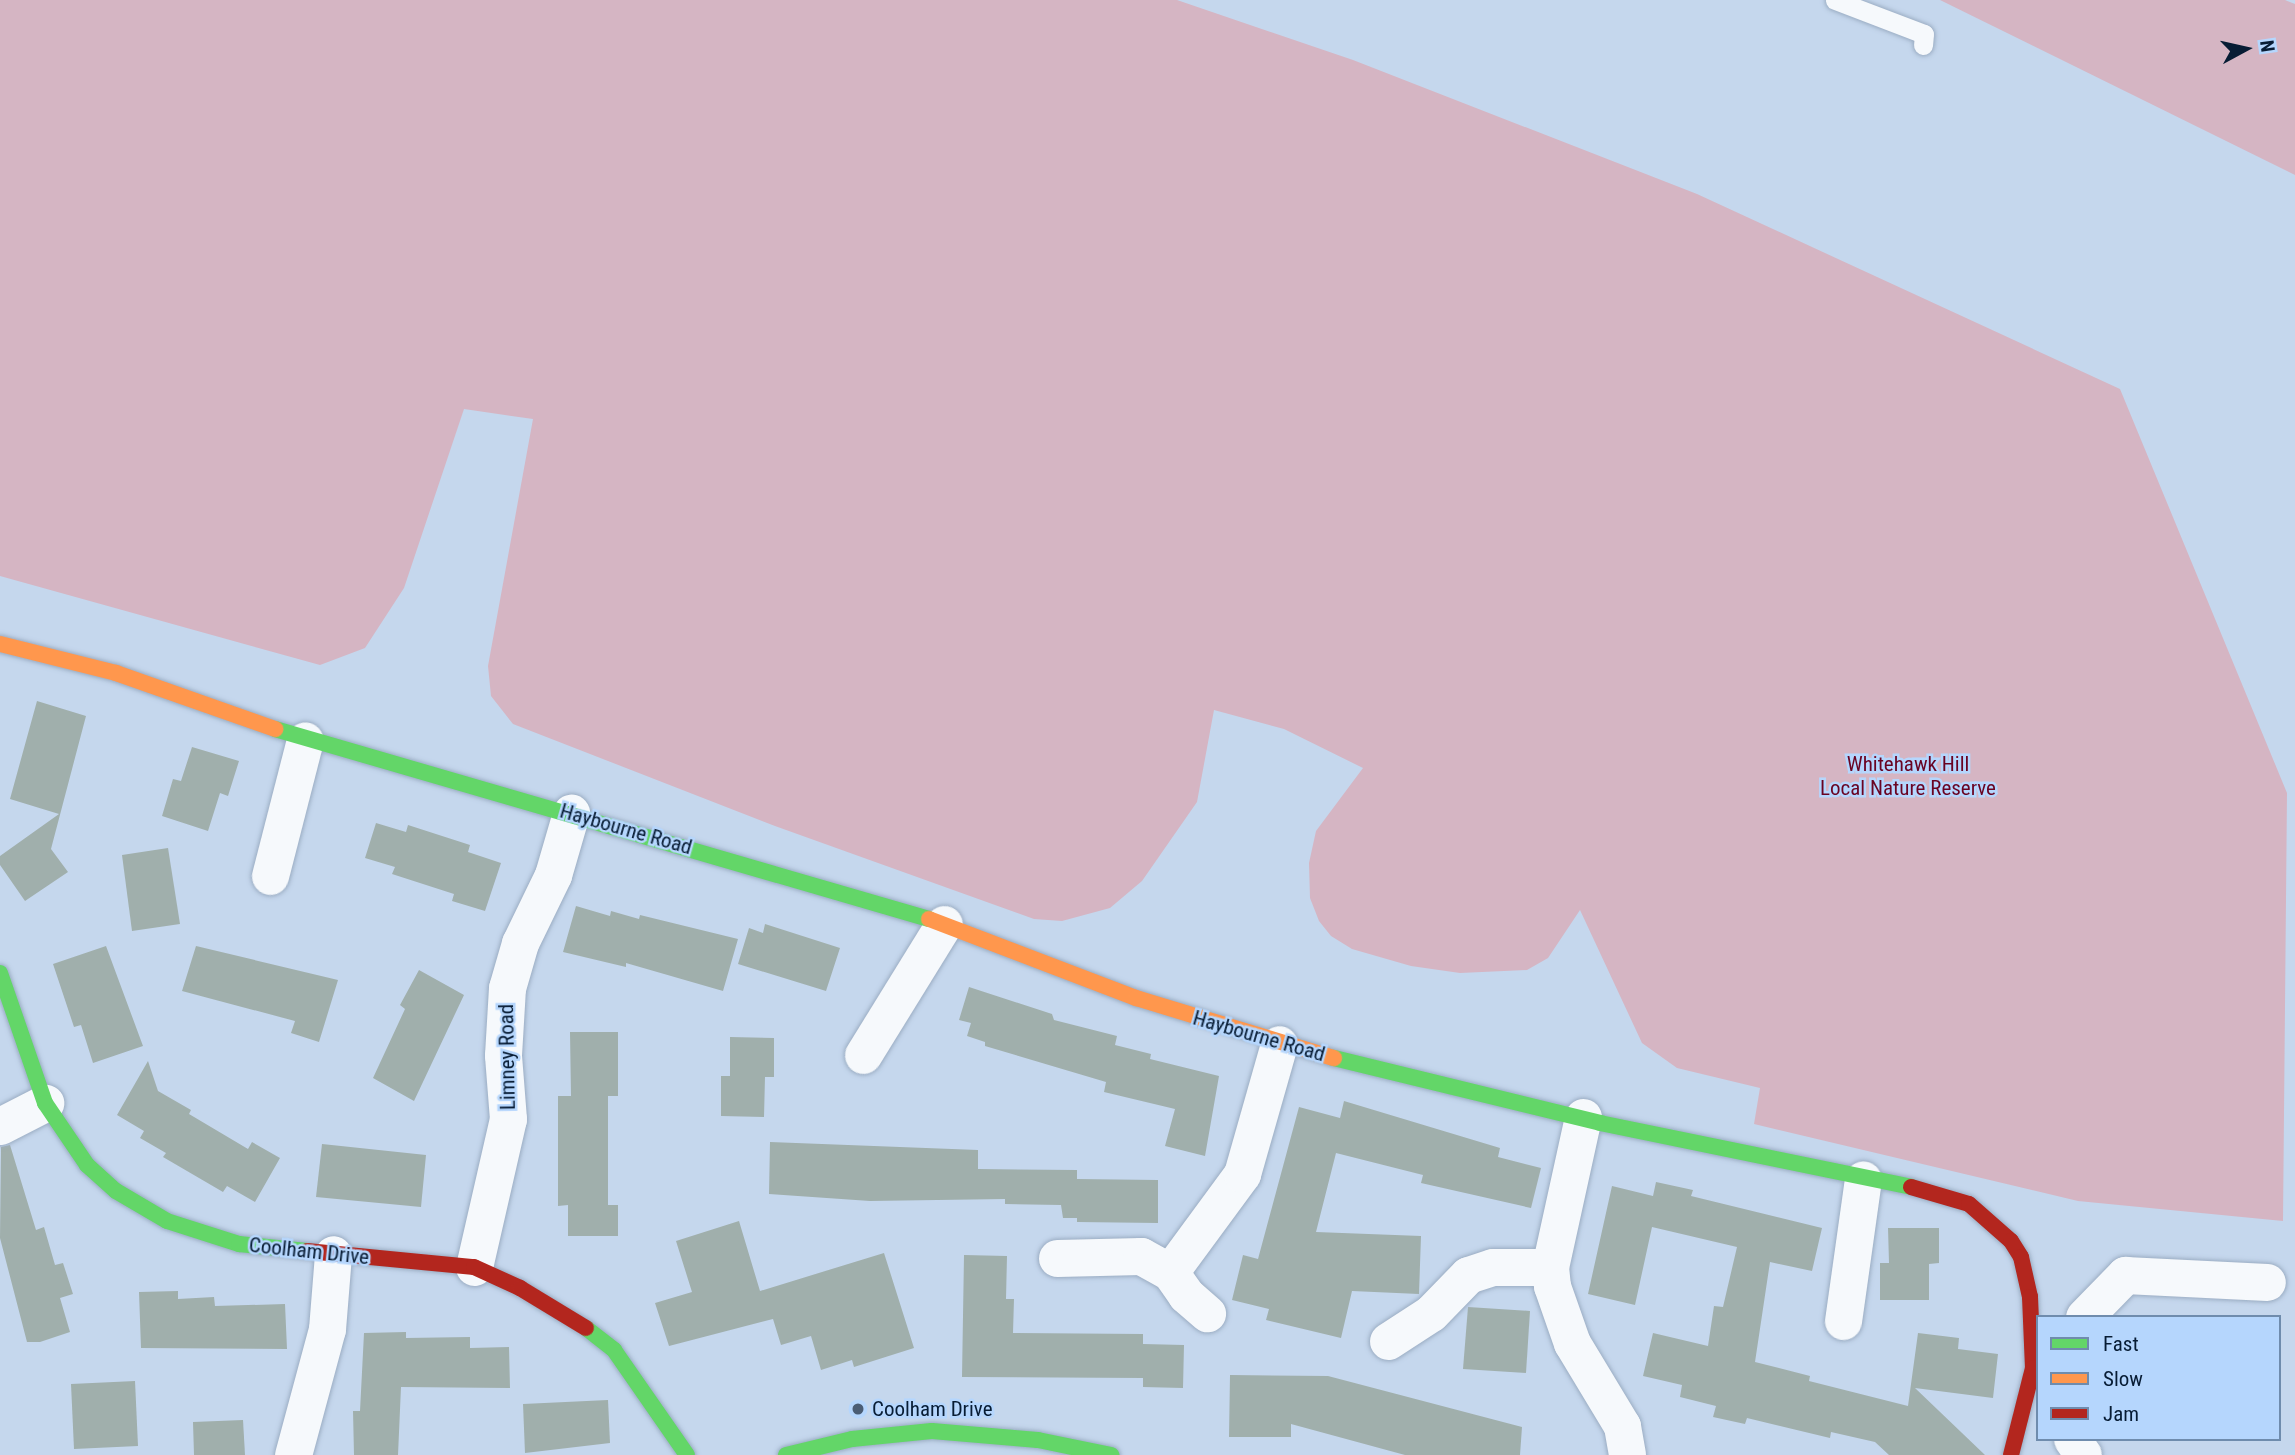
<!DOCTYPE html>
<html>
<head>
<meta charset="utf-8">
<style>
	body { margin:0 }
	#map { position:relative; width:2295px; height:1455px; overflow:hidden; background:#c5d7ed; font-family:"Roboto Condensed",sans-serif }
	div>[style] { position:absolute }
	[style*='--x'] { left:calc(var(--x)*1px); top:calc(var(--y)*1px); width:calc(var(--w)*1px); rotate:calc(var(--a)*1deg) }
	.green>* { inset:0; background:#d5b5c3 }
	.building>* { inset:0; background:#a0afac }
	.roads { filter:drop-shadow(0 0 2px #9badc3) drop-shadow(0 0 2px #9badc3) }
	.lane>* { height:19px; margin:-9.5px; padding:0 9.5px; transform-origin:9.5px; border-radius:9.5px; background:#f6f9fc }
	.street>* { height:37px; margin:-18.5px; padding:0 18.5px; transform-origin:18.5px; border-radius:18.5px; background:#f6f9fc }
	.fast>* { height:16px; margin:-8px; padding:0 8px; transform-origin:8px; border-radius:8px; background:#63d668 }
	.slow>* { height:16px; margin:-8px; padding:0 8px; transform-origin:8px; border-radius:8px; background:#ff974d }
	.jam>* { height:16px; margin:-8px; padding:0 8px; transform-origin:8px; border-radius:8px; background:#b3261e }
	.dots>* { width:19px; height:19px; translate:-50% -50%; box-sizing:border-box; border:4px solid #b5d6fd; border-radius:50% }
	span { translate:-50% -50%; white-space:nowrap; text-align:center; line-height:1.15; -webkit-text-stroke:5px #b5d6fd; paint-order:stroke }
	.park-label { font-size:21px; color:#690322 }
	.street-label { font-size:21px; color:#071c34 }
	.poi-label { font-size:21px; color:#071c34 }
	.left { translate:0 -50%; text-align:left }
	.legend { position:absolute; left:2036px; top:1315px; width:245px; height:126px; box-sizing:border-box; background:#b5d6fd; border:2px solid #6f8cad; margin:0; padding:9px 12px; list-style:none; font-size:21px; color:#071c34 }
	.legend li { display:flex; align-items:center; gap:14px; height:35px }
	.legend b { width:35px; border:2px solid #6f8cad }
	.north { position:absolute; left:2211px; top:14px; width:70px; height:70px; -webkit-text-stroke:5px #b5d6fd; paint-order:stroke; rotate:82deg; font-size:19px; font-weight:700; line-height:28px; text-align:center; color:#071c34 }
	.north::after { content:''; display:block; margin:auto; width:24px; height:32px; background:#071c34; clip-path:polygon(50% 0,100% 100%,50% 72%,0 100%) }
</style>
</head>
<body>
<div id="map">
	<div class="green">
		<i style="clip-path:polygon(0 0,1177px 0,1353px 60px,1697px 194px,2120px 389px,2287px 793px,2283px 1221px,2078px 1201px,1754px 1124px,1760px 1088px,1677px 1068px,1642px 1043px,1580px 910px,1548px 958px,1527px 970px,1460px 973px,1411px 966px,1352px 949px,1331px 936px,1319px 921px,1310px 898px,1309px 863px,1316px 831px,1363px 768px,1284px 729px,1214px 710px,1197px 802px,1142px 881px,1110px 908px,1062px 921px,1034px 919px,775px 826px,513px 724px,491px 696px,488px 666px,533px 419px,464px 409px,404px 588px,365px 648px,320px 665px,0 576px)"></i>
		<i style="clip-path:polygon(1940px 0,2285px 0,2295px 4px,2295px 175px)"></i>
	</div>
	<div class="building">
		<i style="clip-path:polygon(37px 701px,86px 716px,51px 849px,68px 872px,25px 901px,0 865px,0 856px,59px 814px,10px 799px)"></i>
		<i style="clip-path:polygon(192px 747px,239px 761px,228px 796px,220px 793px,208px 831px,162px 816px,173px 779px,181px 781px)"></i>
		<i style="clip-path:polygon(376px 823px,406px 832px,408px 825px,470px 845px,468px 852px,501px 863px,485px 911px,452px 901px,454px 894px,392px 874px,395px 867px,365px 858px)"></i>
		<i style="clip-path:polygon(168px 848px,180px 924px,132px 931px,122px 855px)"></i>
		<i style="clip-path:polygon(576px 906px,610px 916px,611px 911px,639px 919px,640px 915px,738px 939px,723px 991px,626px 963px,626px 967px,563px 952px)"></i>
		<i style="clip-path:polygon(765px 924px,840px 948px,826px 991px,738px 964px,749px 928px,763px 933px)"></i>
		<i style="clip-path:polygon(106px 946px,143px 1046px,93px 1063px,81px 1025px,74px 1027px,53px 964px)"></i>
		<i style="clip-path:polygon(196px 946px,338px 980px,319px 1042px,291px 1033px,295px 1021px,182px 991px)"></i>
		<i style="clip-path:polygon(419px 970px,464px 995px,414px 1101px,373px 1078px,405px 1009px,400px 1005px)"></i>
		<i style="clip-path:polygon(969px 987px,1052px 1014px,1054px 1020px,1117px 1036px,1115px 1045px,1151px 1054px,1150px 1059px,1219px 1076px,1205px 1156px,1165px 1146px,1175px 1109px,1104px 1092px,1106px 1082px,985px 1046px,985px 1042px,967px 1036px,971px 1023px,959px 1020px)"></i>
		<i style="clip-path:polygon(570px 1032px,618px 1032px,618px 1096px,608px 1096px,608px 1205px,618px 1205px,618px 1236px,568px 1236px,568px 1205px,558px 1206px,558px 1096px,571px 1096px)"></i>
		<i style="clip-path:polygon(730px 1037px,774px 1038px,774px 1077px,765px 1077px,764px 1117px,721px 1116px,721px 1076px,730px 1076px)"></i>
		<i style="clip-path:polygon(148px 1061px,158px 1091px,191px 1110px,189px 1114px,248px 1149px,252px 1142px,280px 1158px,255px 1202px,227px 1186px,223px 1192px,163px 1157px,166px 1153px,140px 1138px,144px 1131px,117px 1115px)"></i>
		<i style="clip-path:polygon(1344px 1101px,1500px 1148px,1498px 1157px,1541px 1168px,1531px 1208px,1421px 1183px,1423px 1175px,1336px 1153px,1316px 1232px,1421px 1236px,1419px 1294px,1352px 1291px,1341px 1338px,1266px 1320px,1269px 1309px,1232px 1300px,1243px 1255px,1258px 1259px,1299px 1107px,1340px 1118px)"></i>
		<i style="clip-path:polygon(770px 1142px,978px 1150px,978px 1169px,1077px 1170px,1077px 1179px,1158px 1180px,1158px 1223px,1077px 1222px,1077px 1218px,1063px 1218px,1061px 1205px,1005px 1204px,1005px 1199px,870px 1201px,769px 1194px)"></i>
		<i style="clip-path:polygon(322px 1144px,426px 1155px,421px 1207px,316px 1197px)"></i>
		<i style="clip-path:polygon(10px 1145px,36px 1230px,44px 1227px,55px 1265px,63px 1263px,73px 1294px,60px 1298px,70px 1332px,40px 1342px,27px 1342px,0 1238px,1px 1147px)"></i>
		<i style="clip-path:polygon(1656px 1182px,1693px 1190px,1691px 1196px,1822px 1228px,1812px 1271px,1770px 1262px,1755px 1362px,1810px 1376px,1809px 1381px,1908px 1406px,1918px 1333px,1959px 1338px,1958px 1349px,1998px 1354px,1993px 1398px,1915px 1388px,1985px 1455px,1889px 1455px,1875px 1442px,1831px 1432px,1830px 1438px,1747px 1418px,1745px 1424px,1713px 1417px,1716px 1406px,1680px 1397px,1682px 1385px,1643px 1376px,1653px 1333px,1708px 1346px,1714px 1306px,1723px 1307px,1737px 1247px,1652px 1227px,1635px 1305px,1588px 1294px,1612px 1186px,1653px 1196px)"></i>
		<i style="clip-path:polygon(739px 1221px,760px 1291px,884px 1253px,914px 1348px,854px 1367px,852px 1360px,821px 1370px,811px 1336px,781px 1345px,773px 1319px,669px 1346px,655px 1303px,692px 1292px,676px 1241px)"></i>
		<i style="clip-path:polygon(1888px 1228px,1939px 1228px,1939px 1263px,1929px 1264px,1929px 1300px,1880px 1300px,1880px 1263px,1889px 1263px)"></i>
		<i style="clip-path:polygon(964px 1255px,1007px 1256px,1006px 1299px,1014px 1299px,1013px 1333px,1143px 1334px,1143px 1344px,1184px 1345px,1183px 1388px,1143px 1387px,1143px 1378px,962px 1377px)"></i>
		<i style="clip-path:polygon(178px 1291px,178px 1299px,214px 1297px,215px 1306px,285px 1304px,287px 1349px,141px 1348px,139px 1292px)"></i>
		<i style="clip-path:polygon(1468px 1307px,1530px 1311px,1526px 1373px,1463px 1369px)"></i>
		<i style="clip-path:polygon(406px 1332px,406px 1338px,470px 1337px,470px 1348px,509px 1347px,510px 1388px,401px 1387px,398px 1455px,354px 1455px,353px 1411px,360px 1411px,364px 1333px)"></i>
		<i style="clip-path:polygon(1230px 1375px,1328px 1376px,1522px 1427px,1520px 1455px,1405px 1455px,1291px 1424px,1291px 1437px,1229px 1437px)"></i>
		<i style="clip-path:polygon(135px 1381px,138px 1446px,74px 1449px,71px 1384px)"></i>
		<i style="clip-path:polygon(608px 1400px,610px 1443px,525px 1453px,523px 1404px)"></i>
		<i style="clip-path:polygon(243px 1420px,245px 1455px,194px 1455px,193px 1422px)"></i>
	</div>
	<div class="roads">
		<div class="lane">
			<i style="--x:1835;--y:0;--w:95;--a:20.9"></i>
			<i style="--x:1924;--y:34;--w:11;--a:95"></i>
		</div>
		<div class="street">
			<i style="--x:270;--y:876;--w:140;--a:-75.6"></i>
			<i style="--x:863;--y:1055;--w:154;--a:-58.3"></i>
			<i style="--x:1583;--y:1117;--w:154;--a:102.4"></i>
			<i style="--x:1550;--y:1267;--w:19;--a:84"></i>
			<i style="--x:1552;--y:1286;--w:60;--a:70.7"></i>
			<i style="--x:1572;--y:1343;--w:97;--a:58.9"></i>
			<i style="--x:1622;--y:1426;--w:29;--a:80"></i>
			<i style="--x:0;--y:1126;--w:51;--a:-27.1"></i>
			<i style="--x:1057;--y:1258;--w:84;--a:-1.4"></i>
			<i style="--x:1141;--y:1256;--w:33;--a:29"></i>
			<i style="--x:1170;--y:1272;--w:122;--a:-53.7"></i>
			<i style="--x:1242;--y:1174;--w:135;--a:-74.1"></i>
			<i style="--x:474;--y:1267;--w:152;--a:-77.1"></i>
			<i style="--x:508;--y:1119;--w:64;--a:-94.5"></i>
			<i style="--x:503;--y:1055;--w:67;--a:-86.6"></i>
			<i style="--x:507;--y:988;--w:47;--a:-73.9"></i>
			<i style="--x:520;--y:943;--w:76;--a:-64.1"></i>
			<i style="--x:553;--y:875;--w:65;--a:-73.8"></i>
			<i style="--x:1170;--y:1272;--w:28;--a:55"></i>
			<i style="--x:1186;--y:1295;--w:28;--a:41"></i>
			<i style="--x:2084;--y:1317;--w:59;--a:-45.7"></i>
			<i style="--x:2125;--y:1275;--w:142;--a:2.8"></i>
			<i style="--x:1843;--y:1321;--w:143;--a:-82"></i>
			<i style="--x:1388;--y:1341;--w:51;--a:-33.1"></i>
			<i style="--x:1431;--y:1313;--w:53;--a:-45.8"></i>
			<i style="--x:1468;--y:1275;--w:26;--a:-18"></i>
			<i style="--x:1493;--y:1267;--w:57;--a:0"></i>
			<i style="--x:2072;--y:1439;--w:19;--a:55"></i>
			<i style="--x:293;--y:1455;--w:131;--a:-74.9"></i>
			<i style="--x:327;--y:1329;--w:75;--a:-85.4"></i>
		</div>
		<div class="fast">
			<i style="--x:275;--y:729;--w:681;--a:16.2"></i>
			<i style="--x:0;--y:973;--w:138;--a:70.9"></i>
			<i style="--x:45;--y:1103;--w:75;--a:55.9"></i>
			<i style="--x:87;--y:1165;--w:39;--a:42"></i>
			<i style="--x:116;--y:1191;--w:59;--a:30.5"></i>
			<i style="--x:167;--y:1221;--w:76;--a:17.7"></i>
			<i style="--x:239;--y:1244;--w:68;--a:5.9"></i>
			<i style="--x:1334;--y:1058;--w:274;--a:13.7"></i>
			<i style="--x:1600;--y:1123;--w:318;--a:11.6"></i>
			<i style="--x:586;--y:1328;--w:36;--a:38"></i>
			<i style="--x:614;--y:1350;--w:128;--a:55.2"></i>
			<i style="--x:786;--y:1455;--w:68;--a:-13.6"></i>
			<i style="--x:852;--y:1439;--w:80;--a:-5.7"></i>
			<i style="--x:932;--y:1431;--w:106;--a:4.9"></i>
			<i style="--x:1038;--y:1440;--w:75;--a:11.6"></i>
		</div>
		<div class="slow">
			<i style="--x:0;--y:644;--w:120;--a:14"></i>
			<i style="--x:116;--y:673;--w:169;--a:19.4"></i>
			<i style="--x:929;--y:919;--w:222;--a:20.9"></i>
			<i style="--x:1136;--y:998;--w:207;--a:16.9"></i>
		</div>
		<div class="jam">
			<i style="--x:1911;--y:1187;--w:60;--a:16.3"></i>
			<i style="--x:1969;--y:1204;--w:56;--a:41.4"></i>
			<i style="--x:2011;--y:1241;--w:19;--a:58"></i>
			<i style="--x:2021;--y:1257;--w:41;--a:77.3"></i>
			<i style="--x:2030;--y:1297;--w:71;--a:87.6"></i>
			<i style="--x:2033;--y:1368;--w:90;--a:104.2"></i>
			<i style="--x:307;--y:1251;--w:168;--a:5.5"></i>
			<i style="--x:474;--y:1267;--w:51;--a:24.5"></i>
			<i style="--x:520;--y:1288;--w:77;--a:31.2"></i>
		</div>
	</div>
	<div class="dots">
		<i style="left:858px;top:1409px;background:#4a5d75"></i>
	</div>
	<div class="park-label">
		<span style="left:1908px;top:776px">Whitehawk Hill<br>Local Nature Reserve</span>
	</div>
	<div class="street-label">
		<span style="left:626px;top:829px;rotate:16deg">Haybourne Road</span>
		<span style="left:1259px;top:1036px;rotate:16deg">Haybourne Road</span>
		<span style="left:507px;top:1057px;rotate:-91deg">Limney Road</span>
		<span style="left:309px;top:1251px;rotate:6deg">Coolham Drive</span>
	</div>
	<div class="poi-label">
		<span class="left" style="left:872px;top:1409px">Coolham Drive</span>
	</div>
	<ul class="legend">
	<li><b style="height:9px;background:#63d668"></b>Fast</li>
	<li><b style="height:9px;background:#ff974d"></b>Slow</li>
	<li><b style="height:9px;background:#b3261e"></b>Jam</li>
	</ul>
	<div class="north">N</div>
</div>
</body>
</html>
